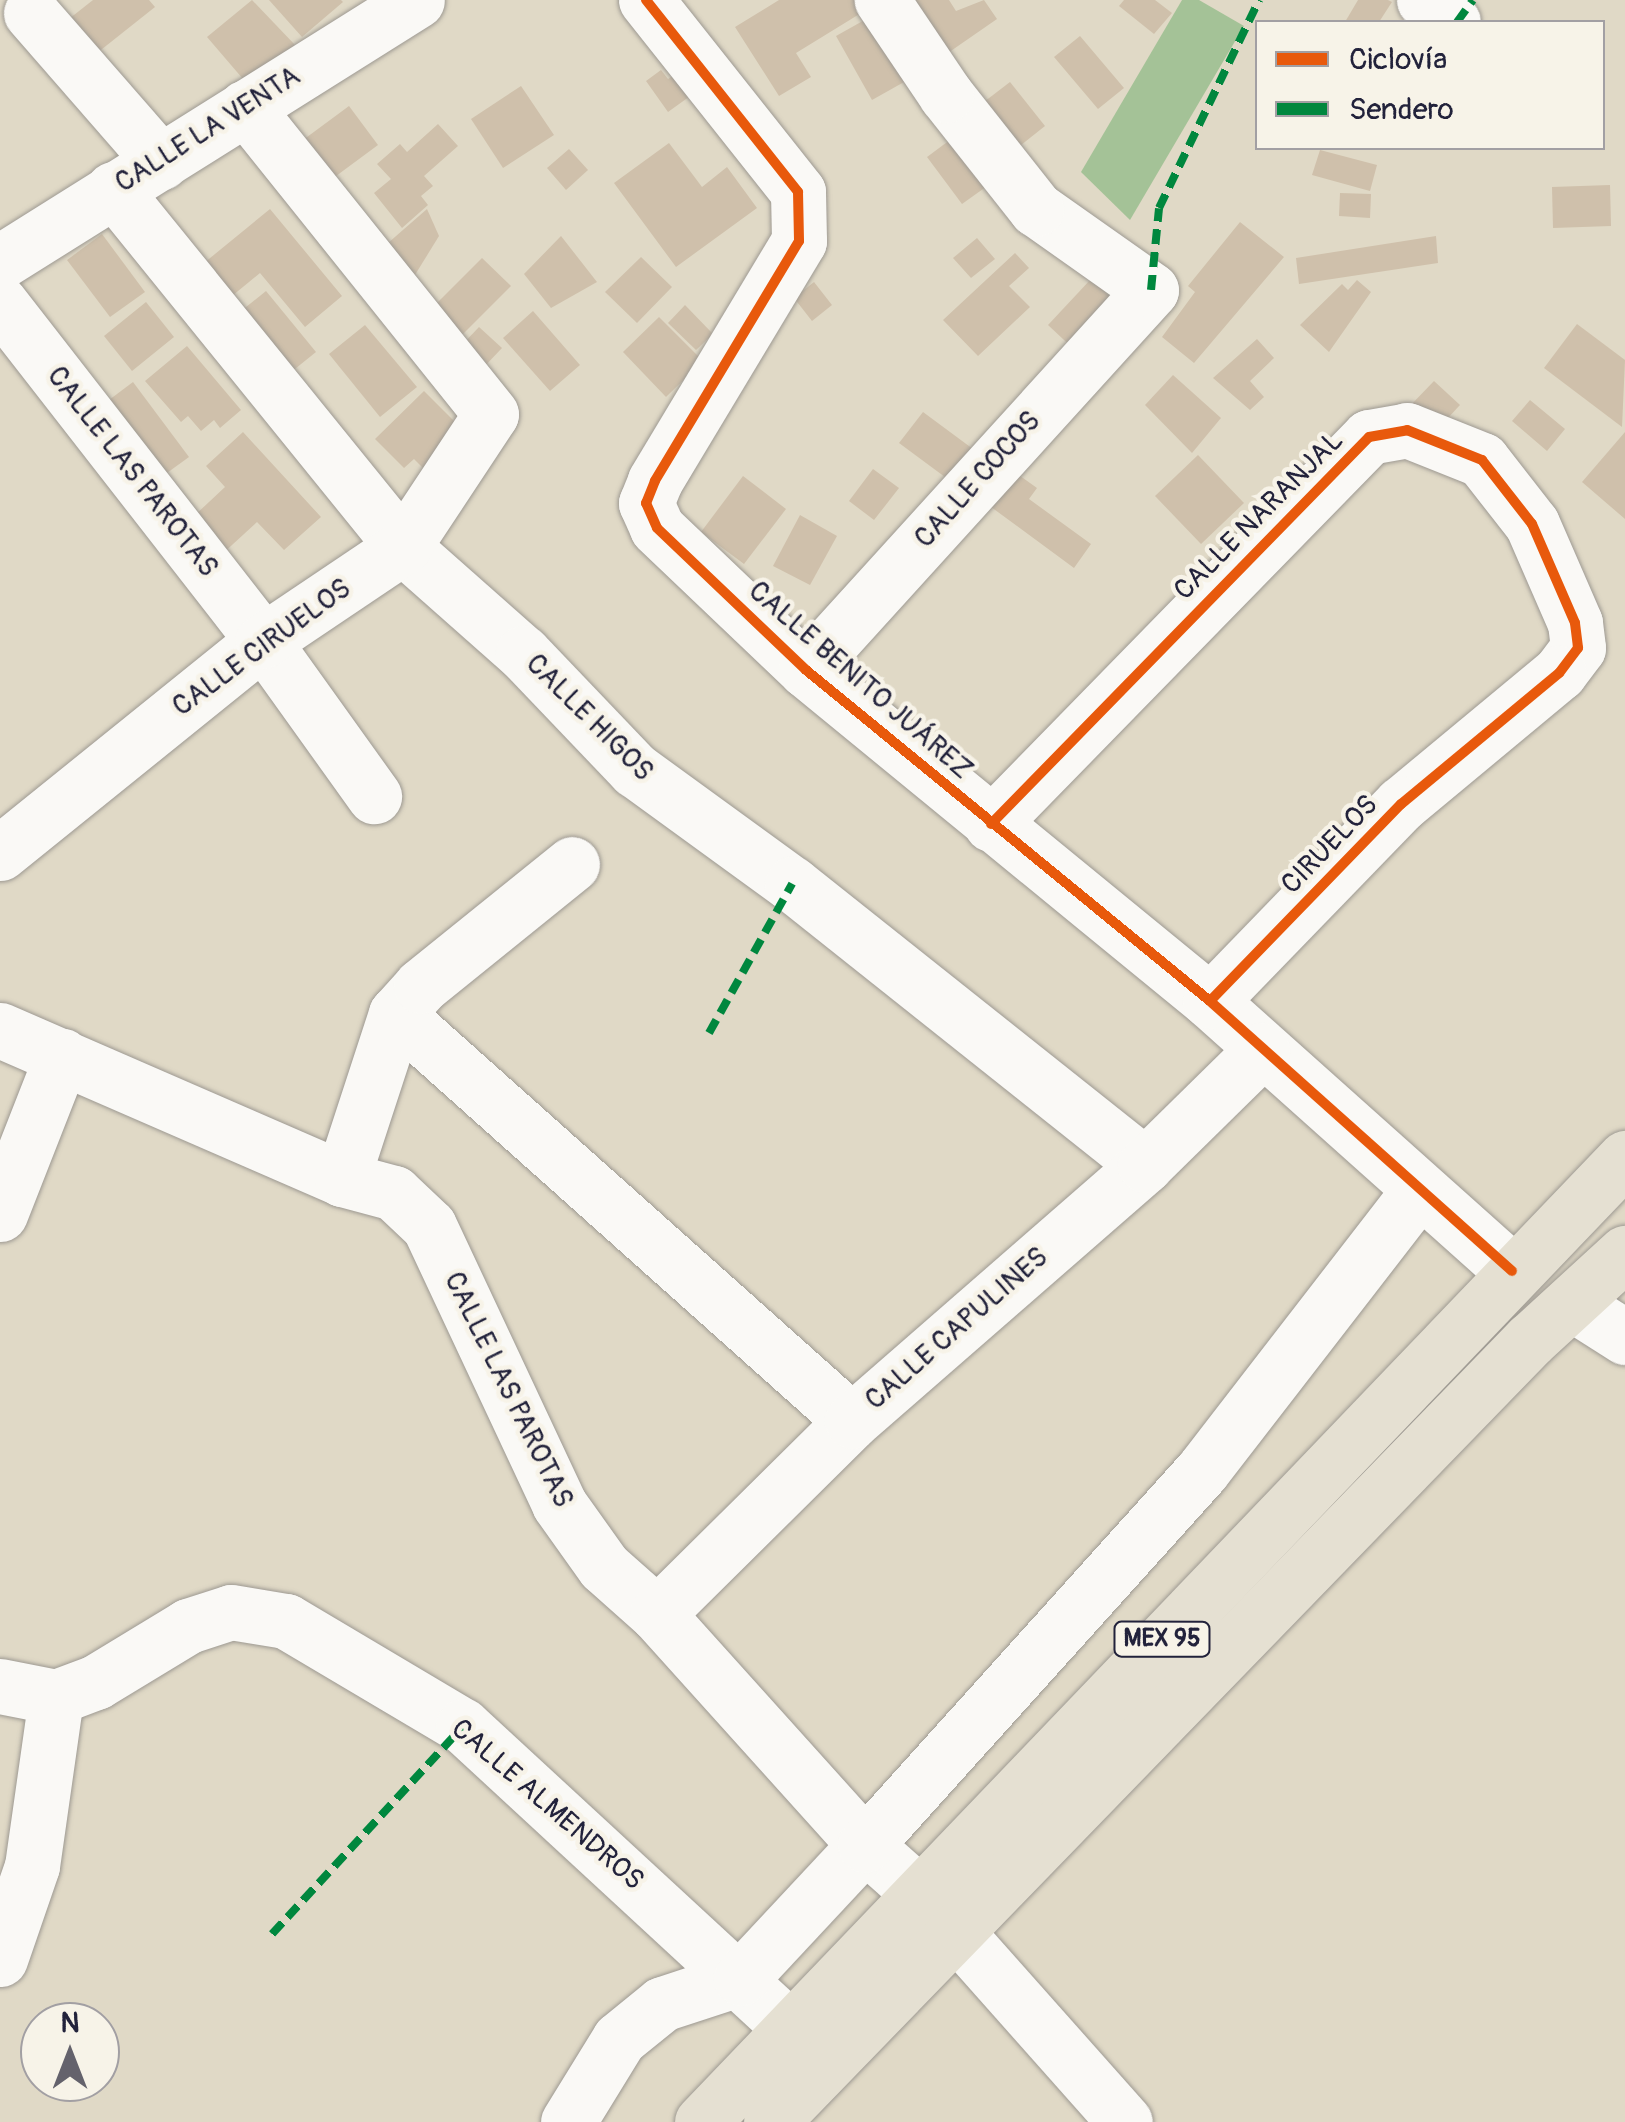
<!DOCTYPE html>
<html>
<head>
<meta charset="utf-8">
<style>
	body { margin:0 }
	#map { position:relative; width:1625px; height:2122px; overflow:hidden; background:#e0d9c6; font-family:Pangolin,sans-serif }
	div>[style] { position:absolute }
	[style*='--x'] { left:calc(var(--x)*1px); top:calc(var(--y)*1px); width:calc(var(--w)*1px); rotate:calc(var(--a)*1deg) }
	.forest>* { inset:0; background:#a4c297 }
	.building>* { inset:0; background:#cfc0ab }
	.roads { filter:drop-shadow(0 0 2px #9d9992) drop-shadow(0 0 2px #9d9992) }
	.minor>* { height:55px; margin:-27.5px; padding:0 27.5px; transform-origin:27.5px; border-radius:27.5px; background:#faf9f6 }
	.highway>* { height:55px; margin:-27.5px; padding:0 27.5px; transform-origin:27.5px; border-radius:27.5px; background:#e5e0d2 }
	.quiet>* { height:8px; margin-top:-4px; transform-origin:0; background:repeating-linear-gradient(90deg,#00873e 0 15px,transparent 0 23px) }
	.cycleway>* { height:10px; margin:-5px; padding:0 5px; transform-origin:5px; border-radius:5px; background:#e8590c }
	span { translate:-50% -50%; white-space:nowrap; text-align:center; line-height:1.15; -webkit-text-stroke:9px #f7f3e8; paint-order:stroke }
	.shield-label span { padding:2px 8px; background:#f7f3e8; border:2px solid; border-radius:8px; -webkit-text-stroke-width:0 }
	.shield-label { font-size:25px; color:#22223b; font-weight:700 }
	.street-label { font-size:28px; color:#22223b }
	.legend { position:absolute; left:1255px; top:20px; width:350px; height:130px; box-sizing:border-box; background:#f7f3e8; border:2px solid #a29fa3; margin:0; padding:12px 18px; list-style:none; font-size:30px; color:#22223b }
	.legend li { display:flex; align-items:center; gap:20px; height:50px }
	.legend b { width:50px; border:2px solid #a29fa3 }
	.north { position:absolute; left:20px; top:2002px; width:100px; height:100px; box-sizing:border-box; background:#f7f3e8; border:2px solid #a29fa3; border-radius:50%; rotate:0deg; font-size:28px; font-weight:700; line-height:40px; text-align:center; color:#22223b }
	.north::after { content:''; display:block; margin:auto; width:35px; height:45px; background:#64626c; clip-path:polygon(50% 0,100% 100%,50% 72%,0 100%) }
</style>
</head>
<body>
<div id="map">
	<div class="forest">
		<i style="clip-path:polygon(1182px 0,1199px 0,1244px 26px,1130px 220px,1081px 172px)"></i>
	</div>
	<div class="building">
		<i style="clip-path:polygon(93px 0,149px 0,155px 7px,87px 61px,60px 26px)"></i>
		<i style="clip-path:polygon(252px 0,296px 46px,249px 86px,207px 37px)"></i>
		<i style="clip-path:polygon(269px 0,341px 0,343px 2px,302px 37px)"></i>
		<i style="clip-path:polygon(779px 0,860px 0,866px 10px,796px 53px,811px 77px,779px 96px,735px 27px)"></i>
		<i style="clip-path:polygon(906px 0,949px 0,956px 11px,984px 0,997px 19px,945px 55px)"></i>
		<i style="clip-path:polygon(1124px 0,1155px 0,1172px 13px,1154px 34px,1119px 6px)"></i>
		<i style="clip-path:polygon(1358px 0,1388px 0,1392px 2px,1379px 22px,1345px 22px)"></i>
		<i style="clip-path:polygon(877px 13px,913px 77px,872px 100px,836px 36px)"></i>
		<i style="clip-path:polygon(1080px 36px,1124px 88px,1098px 109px,1054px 57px)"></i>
		<i style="clip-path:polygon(661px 70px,668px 79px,678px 72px,693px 94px,668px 112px,646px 81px)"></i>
		<i style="clip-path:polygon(1010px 82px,1045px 126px,1016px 149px,980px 105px)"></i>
		<i style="clip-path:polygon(521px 86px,554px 135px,503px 168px,471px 119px)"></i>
		<i style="clip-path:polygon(349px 106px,378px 145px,332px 179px,303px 140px)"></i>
		<i style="clip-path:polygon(438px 124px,458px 146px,424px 176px,433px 186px,421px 196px,428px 205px,402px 228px,374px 193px,391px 179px,377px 164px,400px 144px,407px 152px)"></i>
		<i style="clip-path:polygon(962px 131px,997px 179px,962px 204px,927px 157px)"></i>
		<i style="clip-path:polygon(669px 143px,702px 187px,727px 167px,757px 208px,676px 267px,614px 183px)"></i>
		<i style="clip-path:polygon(569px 149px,588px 170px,566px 190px,547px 168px)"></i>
		<i style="clip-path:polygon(1320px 150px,1377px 165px,1370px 191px,1312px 175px)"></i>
		<i style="clip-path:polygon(1610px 185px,1611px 226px,1553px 228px,1552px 187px)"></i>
		<i style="clip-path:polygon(1340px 193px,1371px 194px,1370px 218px,1339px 216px)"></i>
		<i style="clip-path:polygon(270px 209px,342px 296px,305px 327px,260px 273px,221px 305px,193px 272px)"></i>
		<i style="clip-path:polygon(427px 209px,439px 236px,410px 283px,380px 250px)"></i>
		<i style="clip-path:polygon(1240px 222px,1284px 257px,1194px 363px,1162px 337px,1195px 292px,1188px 286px)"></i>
		<i style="clip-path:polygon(102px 234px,145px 292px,110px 317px,67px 260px)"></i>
		<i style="clip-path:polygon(561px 236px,597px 282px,551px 308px,524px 274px)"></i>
		<i style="clip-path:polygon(1436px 236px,1438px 263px,1299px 284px,1296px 258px)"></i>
		<i style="clip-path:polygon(977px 238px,995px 259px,971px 278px,953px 258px)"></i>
		<i style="clip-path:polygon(1015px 253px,1029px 268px,1009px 286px,1030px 307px,978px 356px,943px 320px)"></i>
		<i style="clip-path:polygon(641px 257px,672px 287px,637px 323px,605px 292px)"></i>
		<i style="clip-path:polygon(482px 258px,511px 286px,453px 344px,424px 316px)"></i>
		<i style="clip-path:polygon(1091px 279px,1122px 307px,1079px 354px,1048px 325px)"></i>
		<i style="clip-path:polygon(1357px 280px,1371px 292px,1329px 352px,1300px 325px,1342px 284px,1348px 290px)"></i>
		<i style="clip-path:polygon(814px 282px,832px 305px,812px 321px,794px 298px)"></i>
		<i style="clip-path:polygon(266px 291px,316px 352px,280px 381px,230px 320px)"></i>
		<i style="clip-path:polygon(146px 302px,174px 337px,132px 371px,104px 336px)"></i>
		<i style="clip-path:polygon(685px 305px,713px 334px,696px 350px,668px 323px)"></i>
		<i style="clip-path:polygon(533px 311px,580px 365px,550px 391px,503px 338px)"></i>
		<i style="clip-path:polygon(659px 317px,703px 361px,666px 397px,623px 352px)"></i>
		<i style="clip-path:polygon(1577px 324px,1625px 360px,1622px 427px,1544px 368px)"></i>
		<i style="clip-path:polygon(365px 325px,417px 387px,380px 417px,329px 354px)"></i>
		<i style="clip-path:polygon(479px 327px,502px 348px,483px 368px,460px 347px)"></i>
		<i style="clip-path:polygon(1257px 339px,1274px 358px,1250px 381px,1264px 397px,1250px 410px,1213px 378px)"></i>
		<i style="clip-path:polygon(187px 346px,241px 410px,220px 428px,214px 420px,201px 431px,188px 416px,181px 422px,145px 381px)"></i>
		<i style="clip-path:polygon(1173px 375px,1221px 418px,1192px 453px,1145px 405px)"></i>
		<i style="clip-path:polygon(1434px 381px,1460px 405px,1433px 434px,1407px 409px)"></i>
		<i style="clip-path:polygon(133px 382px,189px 457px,149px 486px,93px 412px)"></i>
		<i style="clip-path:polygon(424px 391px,464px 431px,425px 470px,414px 459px,404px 468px,375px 439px)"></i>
		<i style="clip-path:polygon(1530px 400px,1565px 429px,1547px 451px,1512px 421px)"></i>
		<i style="clip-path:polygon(923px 412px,973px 449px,949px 480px,899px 443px)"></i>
		<i style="clip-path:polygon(243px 432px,321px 517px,284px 550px,257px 522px,220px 556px,193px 517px,225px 487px,206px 466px)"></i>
		<i style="clip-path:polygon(1625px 432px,1625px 519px,1582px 482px)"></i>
		<i style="clip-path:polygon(1198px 455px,1244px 503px,1201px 544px,1155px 496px)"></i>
		<i style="clip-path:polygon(873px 469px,899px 488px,874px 520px,849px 501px)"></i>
		<i style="clip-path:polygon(1012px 470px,1037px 488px,1029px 499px,1091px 544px,1074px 568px,987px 504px)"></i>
		<i style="clip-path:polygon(743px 476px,786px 509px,744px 564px,701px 532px)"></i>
		<i style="clip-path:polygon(800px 515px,837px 536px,810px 585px,773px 566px)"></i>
	</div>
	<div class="roads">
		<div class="minor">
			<i style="--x:646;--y:0;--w:245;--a:51.6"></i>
			<i style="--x:798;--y:192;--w:49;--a:88.8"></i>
			<i style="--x:799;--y:241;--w:280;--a:121"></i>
			<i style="--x:655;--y:481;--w:24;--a:112"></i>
			<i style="--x:646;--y:503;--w:27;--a:66"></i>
			<i style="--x:657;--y:528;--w:206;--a:43.6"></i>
			<i style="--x:806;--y:670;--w:522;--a:39.33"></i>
			<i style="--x:1210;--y:1001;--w:405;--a:41.8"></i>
			<i style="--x:1424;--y:0;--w:36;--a:37"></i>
			<i style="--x:31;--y:13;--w:198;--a:48.9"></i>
			<i style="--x:113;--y:189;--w:461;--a:51"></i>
			<i style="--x:403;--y:547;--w:160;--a:41.5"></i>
			<i style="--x:523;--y:653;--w:162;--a:46.3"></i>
			<i style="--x:635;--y:770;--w:194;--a:36"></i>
			<i style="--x:792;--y:884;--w:451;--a:38.5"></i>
			<i style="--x:0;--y:262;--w:492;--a:-32.1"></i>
			<i style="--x:0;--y:303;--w:428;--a:52.1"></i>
			<i style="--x:263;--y:641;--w:191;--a:54.4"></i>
			<i style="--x:806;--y:670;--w:513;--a:-47.76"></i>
			<i style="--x:1151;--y:290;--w:141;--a:-144.8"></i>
			<i style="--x:1036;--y:209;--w:145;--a:-128.3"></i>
			<i style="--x:946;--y:95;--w:115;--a:-124"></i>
			<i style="--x:991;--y:824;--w:541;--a:-45.67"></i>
			<i style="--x:1369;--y:437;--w:39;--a:-10"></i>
			<i style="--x:1407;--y:430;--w:81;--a:21.8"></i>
			<i style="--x:1482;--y:460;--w:81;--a:52"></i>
			<i style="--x:1532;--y:524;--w:108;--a:66.5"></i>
			<i style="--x:1575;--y:623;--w:25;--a:83"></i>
			<i style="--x:1578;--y:648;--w:31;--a:127"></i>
			<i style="--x:1559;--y:673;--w:205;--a:140.3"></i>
			<i style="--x:1401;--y:804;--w:274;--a:134.1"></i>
			<i style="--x:0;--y:853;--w:338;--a:-38.9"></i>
			<i style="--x:263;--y:641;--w:169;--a:-33.9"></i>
			<i style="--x:403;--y:547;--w:159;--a:-56.5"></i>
			<i style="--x:491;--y:414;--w:393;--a:-128.7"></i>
			<i style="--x:396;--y:1014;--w:611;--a:41.75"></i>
			<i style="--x:0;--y:1030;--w:373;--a:23.5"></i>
			<i style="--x:342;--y:1179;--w:54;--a:15.1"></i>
			<i style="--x:394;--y:1193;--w:48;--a:43.3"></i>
			<i style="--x:429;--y:1226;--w:307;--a:64.9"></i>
			<i style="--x:559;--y:1504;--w:77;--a:54.5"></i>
			<i style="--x:604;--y:1567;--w:71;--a:41.6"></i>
			<i style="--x:657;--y:1614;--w:311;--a:48"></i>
			<i style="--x:865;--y:1845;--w:72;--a:41.6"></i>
			<i style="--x:342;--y:1179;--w:174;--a:-71.9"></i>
			<i style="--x:396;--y:1014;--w:38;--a:-48"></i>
			<i style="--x:421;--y:986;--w:194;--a:-38.9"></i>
			<i style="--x:0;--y:1214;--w:170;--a:-68.6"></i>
			<i style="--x:1573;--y:1304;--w:62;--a:32.4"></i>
			<i style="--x:657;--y:1614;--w:274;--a:-44.7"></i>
			<i style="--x:852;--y:1421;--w:389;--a:-41.1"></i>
			<i style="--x:1145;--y:1165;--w:164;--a:-44.5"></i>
			<i style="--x:0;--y:1686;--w:57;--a:11.1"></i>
			<i style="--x:56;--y:1697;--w:43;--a:-20.6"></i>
			<i style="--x:96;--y:1682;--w:108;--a:-31.3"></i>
			<i style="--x:188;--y:1626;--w:45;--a:-18"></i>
			<i style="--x:231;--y:1612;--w:56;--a:9.3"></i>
			<i style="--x:286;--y:1621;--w:206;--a:30.7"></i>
			<i style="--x:463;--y:1726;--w:445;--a:42.7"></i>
			<i style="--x:958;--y:1934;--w:251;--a:48.4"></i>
			<i style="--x:0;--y:1959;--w:98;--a:-71"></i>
			<i style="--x:32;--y:1866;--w:171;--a:-81.9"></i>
			<i style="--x:568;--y:2122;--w:97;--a:-58.4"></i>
			<i style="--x:619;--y:2039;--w:55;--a:-39.1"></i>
			<i style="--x:662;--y:2004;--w:83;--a:-18.2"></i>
			<i style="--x:741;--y:1978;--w:182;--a:-47"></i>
			<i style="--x:865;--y:1845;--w:503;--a:-47.98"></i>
			<i style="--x:1202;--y:1471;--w:353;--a:-52.3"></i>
		</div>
		<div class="highway">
			<i style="--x:702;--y:2122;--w:1335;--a:-46.24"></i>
			<i style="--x:771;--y:2122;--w:1090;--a:-45.86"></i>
			<i style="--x:1530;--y:1340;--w:129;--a:-42.5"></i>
		</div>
	</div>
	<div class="quiet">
		<i style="--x:1457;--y:22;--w:27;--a:-54"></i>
		<i style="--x:1151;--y:290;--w:82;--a:-84.4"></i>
		<i style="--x:1159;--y:208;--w:231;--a:-64.3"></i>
		<i style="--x:709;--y:1033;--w:171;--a:-60.9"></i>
		<i style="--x:272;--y:1934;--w:282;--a:-47.4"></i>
	</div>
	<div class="cycleway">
		<i style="--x:646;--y:0;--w:245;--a:51.6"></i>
		<i style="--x:798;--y:192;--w:49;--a:88.8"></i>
		<i style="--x:799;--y:241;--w:280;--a:121"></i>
		<i style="--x:655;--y:481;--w:24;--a:112"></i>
		<i style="--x:646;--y:503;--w:27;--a:66"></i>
		<i style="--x:657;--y:528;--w:206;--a:43.6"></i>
		<i style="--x:806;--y:670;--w:522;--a:39.33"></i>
		<i style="--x:1210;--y:1001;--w:405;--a:41.8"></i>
		<i style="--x:991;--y:824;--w:541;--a:-45.67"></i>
		<i style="--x:1369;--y:437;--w:39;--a:-10"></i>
		<i style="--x:1407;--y:430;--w:81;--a:21.8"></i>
		<i style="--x:1482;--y:460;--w:81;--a:52"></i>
		<i style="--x:1532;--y:524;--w:108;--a:66.5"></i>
		<i style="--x:1575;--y:623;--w:25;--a:83"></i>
		<i style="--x:1578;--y:648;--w:31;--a:127"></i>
		<i style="--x:1559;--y:673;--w:205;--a:140.3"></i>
		<i style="--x:1401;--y:804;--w:274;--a:134.1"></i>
	</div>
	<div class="shield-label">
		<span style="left:1162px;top:1639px">MEX 95</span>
	</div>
	<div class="street-label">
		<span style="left:208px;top:130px;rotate:-32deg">CALLE LA VENTA</span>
		<span style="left:132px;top:472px;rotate:52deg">CALLE LAS PAROTAS</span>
		<span style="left:978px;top:480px;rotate:-48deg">CALLE COCOS</span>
		<span style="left:1259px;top:516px;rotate:-45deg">CALLE NARANJAL</span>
		<span style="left:262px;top:648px;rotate:-36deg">CALLE CIRUELOS</span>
		<span style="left:860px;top:681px;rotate:41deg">CALLE BENITO JUÁREZ</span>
		<span style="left:589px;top:718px;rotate:45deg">CALLE HIGOS</span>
		<span style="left:1330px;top:845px;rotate:-46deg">CIRUELOS</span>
		<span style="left:957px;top:1329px;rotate:-41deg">CALLE CAPULINES</span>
		<span style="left:508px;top:1390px;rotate:64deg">CALLE LAS PAROTAS</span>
		<span style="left:547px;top:1805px;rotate:41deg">CALLE ALMENDROS</span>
	</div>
	<ul class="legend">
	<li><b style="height:12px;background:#e8590c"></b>Ciclovía</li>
	<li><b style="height:12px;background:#00873e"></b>Sendero</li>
	</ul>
	<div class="north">N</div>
</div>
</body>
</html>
